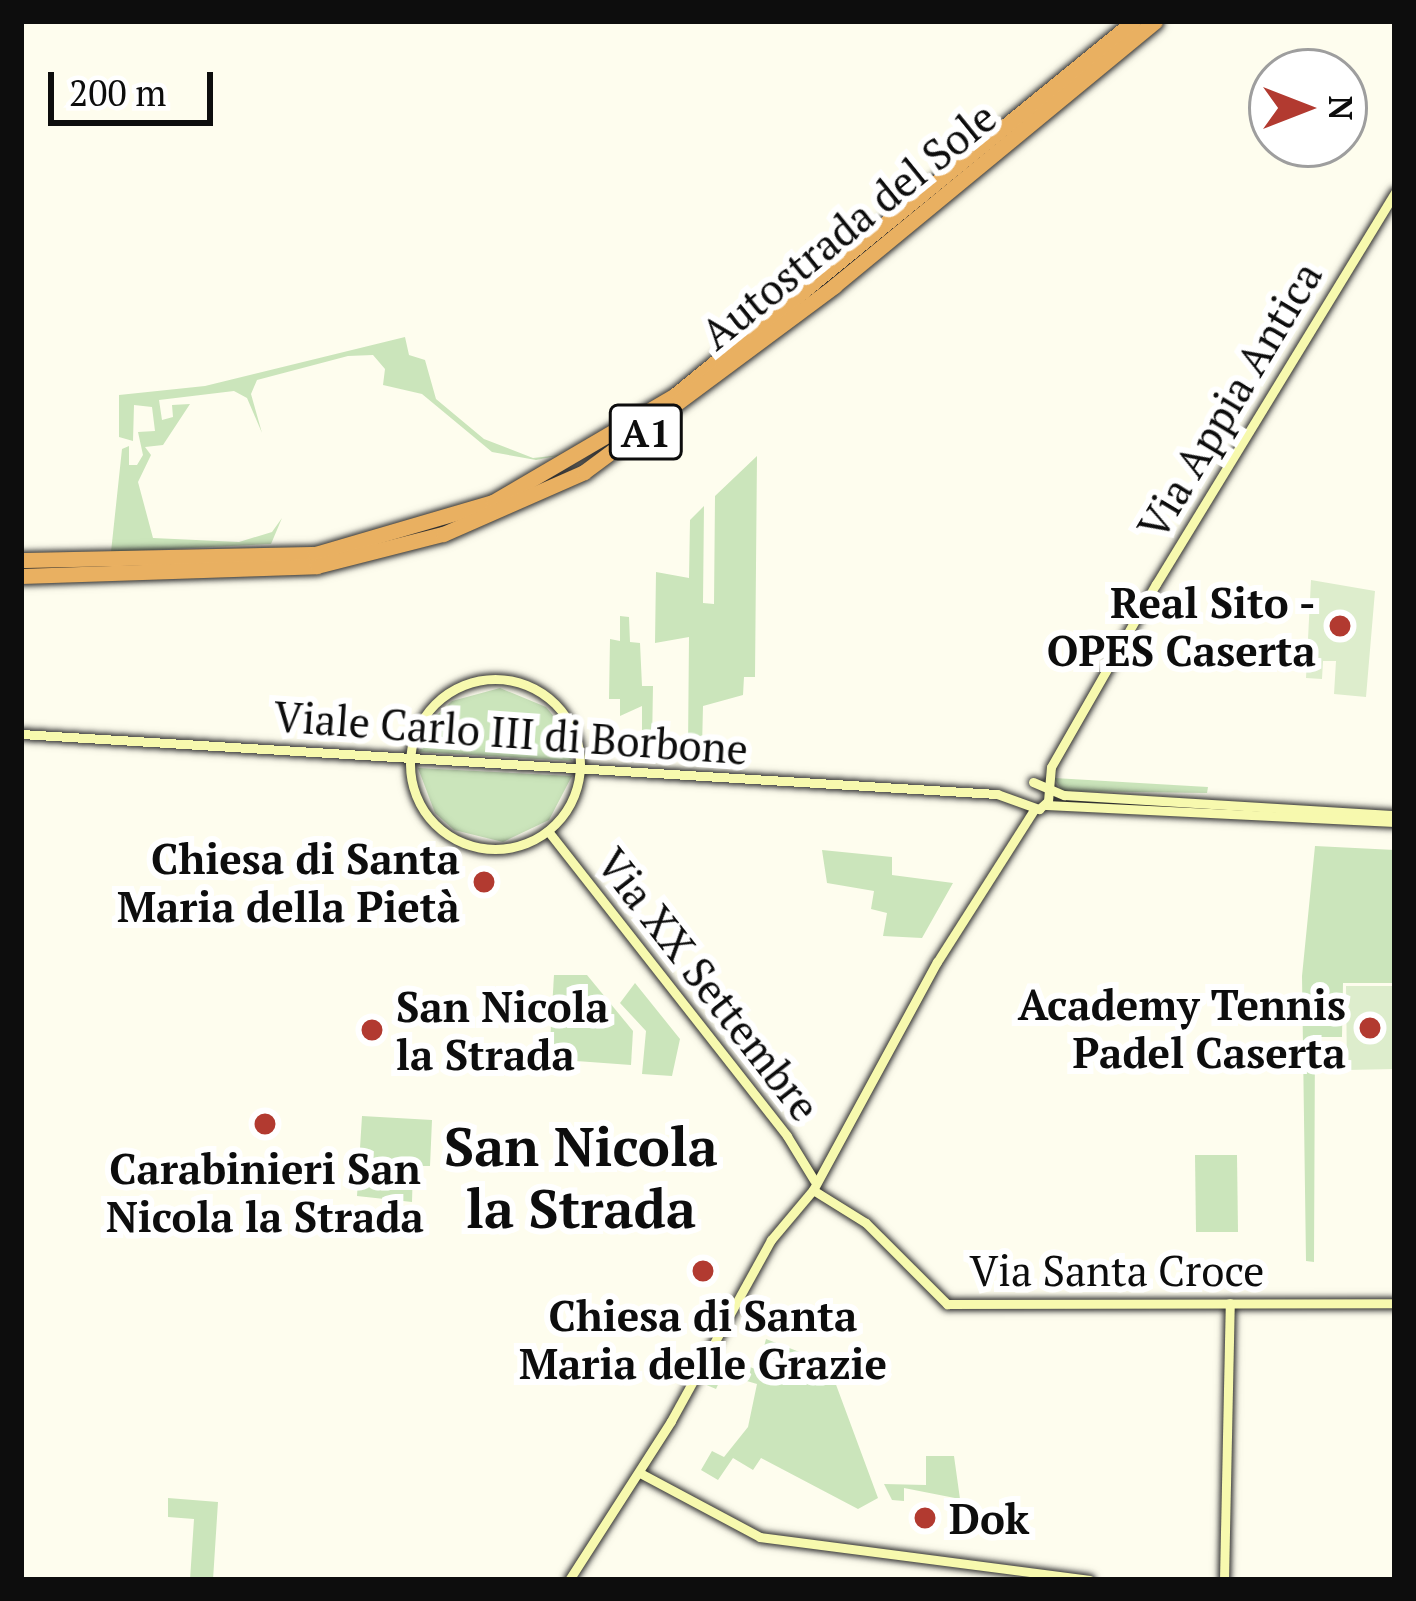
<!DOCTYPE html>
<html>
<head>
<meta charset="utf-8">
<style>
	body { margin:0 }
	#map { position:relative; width:1416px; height:1601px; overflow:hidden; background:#fefdee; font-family:"PT Serif",serif }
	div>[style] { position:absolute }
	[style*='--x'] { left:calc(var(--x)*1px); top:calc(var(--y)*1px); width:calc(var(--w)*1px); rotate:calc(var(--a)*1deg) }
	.green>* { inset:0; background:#cbe5bb }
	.pitch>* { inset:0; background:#ddedcc }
	.roads { filter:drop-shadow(0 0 3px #2f2f2f) drop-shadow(0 0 3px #2f2f2f) }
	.secondary>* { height:9px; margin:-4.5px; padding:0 4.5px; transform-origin:4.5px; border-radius:4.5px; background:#f7f9ae }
	.secondary>.ring { margin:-4.5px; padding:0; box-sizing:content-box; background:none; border:9px solid #f7f9ae; border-radius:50% }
	.highway>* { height:15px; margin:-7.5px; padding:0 7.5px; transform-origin:7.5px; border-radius:7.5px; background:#e9b061 }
	.dots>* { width:33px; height:33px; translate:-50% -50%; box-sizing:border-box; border:6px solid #fff; border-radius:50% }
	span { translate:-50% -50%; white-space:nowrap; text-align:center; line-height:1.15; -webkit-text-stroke:12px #fff; paint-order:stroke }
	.shield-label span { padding:3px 9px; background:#fff; border:3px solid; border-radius:9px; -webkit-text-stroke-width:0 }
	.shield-label { font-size:39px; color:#0d0d0d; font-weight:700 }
	.street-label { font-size:42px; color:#0d0d0d }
	.poi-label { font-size:42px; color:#0d0d0d; font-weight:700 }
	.right { translate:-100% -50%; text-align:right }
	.left { translate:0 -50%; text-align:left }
	.district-label { font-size:54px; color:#0d0d0d; font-weight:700 }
	.frame { position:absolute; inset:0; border:24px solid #0d0d0d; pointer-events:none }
	.north { position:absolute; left:1248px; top:48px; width:120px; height:120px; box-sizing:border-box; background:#fff; border:3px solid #9e9e9e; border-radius:50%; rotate:90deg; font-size:33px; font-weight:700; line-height:48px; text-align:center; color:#0d0d0d }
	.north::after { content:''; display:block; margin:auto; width:42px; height:54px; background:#b23a30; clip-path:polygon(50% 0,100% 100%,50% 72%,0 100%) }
	.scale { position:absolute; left:48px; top:72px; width:165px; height:54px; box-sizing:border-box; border:6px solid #0d0d0d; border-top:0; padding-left:15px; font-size:36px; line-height:42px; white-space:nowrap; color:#0d0d0d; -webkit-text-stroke:9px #fff; paint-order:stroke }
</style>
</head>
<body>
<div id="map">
	<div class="green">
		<i style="clip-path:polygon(405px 337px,409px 355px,425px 360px,436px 399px,484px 439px,533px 458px,561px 455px,536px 460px,492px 452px,422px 394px,383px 385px,385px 369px,373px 355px,348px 356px,257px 380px,251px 394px,262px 433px,247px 398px,234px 391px,159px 400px,162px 420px,173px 417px,172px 405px,190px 404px,163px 445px,145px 447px,151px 455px,138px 482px,153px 538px,239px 542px,272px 532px,282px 518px,271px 544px,111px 552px,122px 449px,129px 446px,129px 465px,137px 465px,143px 455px,138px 432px,155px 431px,152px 407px,134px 405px,133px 441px,119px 437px,119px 395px,205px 386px)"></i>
		<i style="clip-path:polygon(757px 456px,755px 677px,744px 677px,743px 695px,703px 706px,702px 748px,688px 747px,689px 637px,655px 643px,656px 572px,689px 578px,690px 520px,704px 506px,703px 603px,714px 604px,715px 496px)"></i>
		<i style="clip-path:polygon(620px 616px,629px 617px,630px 642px,640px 643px,642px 686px,653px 686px,652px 744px,642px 744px,642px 706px,620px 716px,620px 699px,609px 699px,610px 639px,620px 641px)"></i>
		<i style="clip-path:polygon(500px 688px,546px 707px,562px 726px,572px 761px,419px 752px,434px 718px,452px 701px)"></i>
		<i style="clip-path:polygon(418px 768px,572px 776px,549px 820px,503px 842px,454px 830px,435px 813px)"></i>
		<i style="clip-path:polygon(1054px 778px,1208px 787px,1207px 793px,1062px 791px)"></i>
		<i style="clip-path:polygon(1315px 846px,1395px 850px,1395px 913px,1392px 983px,1343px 983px,1342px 1037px,1315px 1037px,1314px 1262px,1306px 1261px,1302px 976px)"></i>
		<i style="clip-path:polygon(822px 850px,892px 857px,892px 875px,953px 883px,922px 938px,883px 936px,887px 913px,871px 909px,874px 891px,827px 883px)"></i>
		<i style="clip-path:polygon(554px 975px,587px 975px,633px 1031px,631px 1065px,549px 1059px)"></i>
		<i style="clip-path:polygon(635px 983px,680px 1039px,672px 1076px,642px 1074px,646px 1031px,620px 1003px)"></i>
		<i style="clip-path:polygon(362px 1116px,432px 1120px,430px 1166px,413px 1166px,412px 1202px,357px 1196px)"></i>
		<i style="clip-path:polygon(1195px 1155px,1237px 1155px,1238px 1232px,1196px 1232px)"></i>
		<i style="clip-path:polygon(766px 1339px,828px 1363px,878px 1498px,858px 1509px,761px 1458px,753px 1470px,733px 1458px,718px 1480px,701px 1470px,712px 1451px,724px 1457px,748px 1427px,757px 1384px,723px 1374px,716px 1389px,697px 1381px,714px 1354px,758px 1370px)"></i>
		<i style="clip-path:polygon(926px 1456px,954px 1456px,960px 1499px,904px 1488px,904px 1501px,892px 1500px,884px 1484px,926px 1485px)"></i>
		<i style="clip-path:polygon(168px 1498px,218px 1502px,213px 1580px,190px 1580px,194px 1519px,168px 1517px)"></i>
	</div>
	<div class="pitch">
		<i style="clip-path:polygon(1311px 580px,1375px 591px,1366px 697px,1334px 694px,1336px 661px,1323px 661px,1322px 679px,1306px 678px)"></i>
		<i style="clip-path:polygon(1346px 986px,1394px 986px,1394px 1069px,1347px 1070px)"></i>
	</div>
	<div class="roads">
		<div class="secondary">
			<i class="ring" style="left:410px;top:679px;width:161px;height:161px"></i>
			<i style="--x:21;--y:734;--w:978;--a:3.52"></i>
			<i style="--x:997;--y:794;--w:45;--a:19.7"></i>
			<i style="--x:1039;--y:809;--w:12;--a:-42"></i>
			<i style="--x:1048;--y:801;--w:34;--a:-85"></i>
			<i style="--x:1051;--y:767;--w:211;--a:-60.2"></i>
			<i style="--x:1156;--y:584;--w:459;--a:-58.6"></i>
			<i style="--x:1033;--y:782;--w:34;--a:23"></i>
			<i style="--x:1064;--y:795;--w:332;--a:3.5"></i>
			<i style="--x:1046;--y:805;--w:349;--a:2.8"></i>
			<i style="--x:548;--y:831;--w:387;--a:51.9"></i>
			<i style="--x:787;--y:1136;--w:52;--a:58.5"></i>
			<i style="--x:813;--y:1190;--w:62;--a:31.9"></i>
			<i style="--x:866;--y:1223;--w:115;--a:45"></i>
			<i style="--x:947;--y:1304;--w:448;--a:-0.1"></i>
			<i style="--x:813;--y:1190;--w:260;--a:-61.5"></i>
			<i style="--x:937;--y:962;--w:180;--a:-57.5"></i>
			<i style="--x:640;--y:1473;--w:136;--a:28.1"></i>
			<i style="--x:760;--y:1537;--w:332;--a:7.4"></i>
			<i style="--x:569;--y:1580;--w:189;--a:-57.3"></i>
			<i style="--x:671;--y:1421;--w:207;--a:-61.1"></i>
			<i style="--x:771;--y:1240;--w:65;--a:-50"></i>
			<i style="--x:1224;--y:1580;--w:277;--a:-88.8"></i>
		</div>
		<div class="highway">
			<i style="--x:21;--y:560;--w:294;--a:-1.2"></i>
			<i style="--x:315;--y:554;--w:185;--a:-16.3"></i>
			<i style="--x:493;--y:502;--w:210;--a:-30.4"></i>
			<i style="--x:674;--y:396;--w:593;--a:-39.19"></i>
			<i style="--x:21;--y:576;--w:296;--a:-1.9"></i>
			<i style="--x:317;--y:566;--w:130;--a:-14.3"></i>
			<i style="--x:443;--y:534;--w:154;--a:-23.7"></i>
			<i style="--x:584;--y:472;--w:312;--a:-36.6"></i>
			<i style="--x:834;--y:286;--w:416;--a:-39.5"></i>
		</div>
	</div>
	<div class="dots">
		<i style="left:1340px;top:626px;background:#b23a30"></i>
		<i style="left:484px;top:882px;background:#b23a30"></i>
		<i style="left:1370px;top:1028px;background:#b23a30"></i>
		<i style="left:372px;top:1030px;background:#b23a30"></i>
		<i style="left:265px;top:1124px;background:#b23a30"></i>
		<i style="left:703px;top:1271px;background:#b23a30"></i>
		<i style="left:925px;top:1518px;background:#b23a30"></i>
	</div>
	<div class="shield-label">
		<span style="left:646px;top:432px">A1</span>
	</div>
	<div class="street-label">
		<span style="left:848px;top:225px;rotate:-39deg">Autostrada del Sole</span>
		<span style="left:1229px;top:400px;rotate:-59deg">Via Appia Antica</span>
		<span style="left:511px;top:732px;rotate:4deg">Viale Carlo III di Borbone</span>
		<span style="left:709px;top:984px;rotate:52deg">Via XX Settembre</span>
		<span style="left:1117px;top:1270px">Via Santa Croce</span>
	</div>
	<div class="poi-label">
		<span class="right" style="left:1316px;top:626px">Real Sito -<br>OPES Caserta</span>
		<span class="right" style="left:460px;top:882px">Chiesa di Santa<br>Maria della Pietà</span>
		<span class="right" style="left:1346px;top:1028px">Academy Tennis<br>Padel Caserta</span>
		<span class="left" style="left:396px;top:1030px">San Nicola<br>la Strada</span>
		<span style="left:265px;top:1192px">Carabinieri San<br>Nicola la Strada</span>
		<span style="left:703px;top:1339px">Chiesa di Santa<br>Maria delle Grazie</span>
		<span class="left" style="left:949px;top:1518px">Dok</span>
	</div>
	<div class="district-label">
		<span style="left:581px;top:1177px">San Nicola<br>la Strada</span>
	</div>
	<div class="frame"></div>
	<div class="north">N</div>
	<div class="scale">200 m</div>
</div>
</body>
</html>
